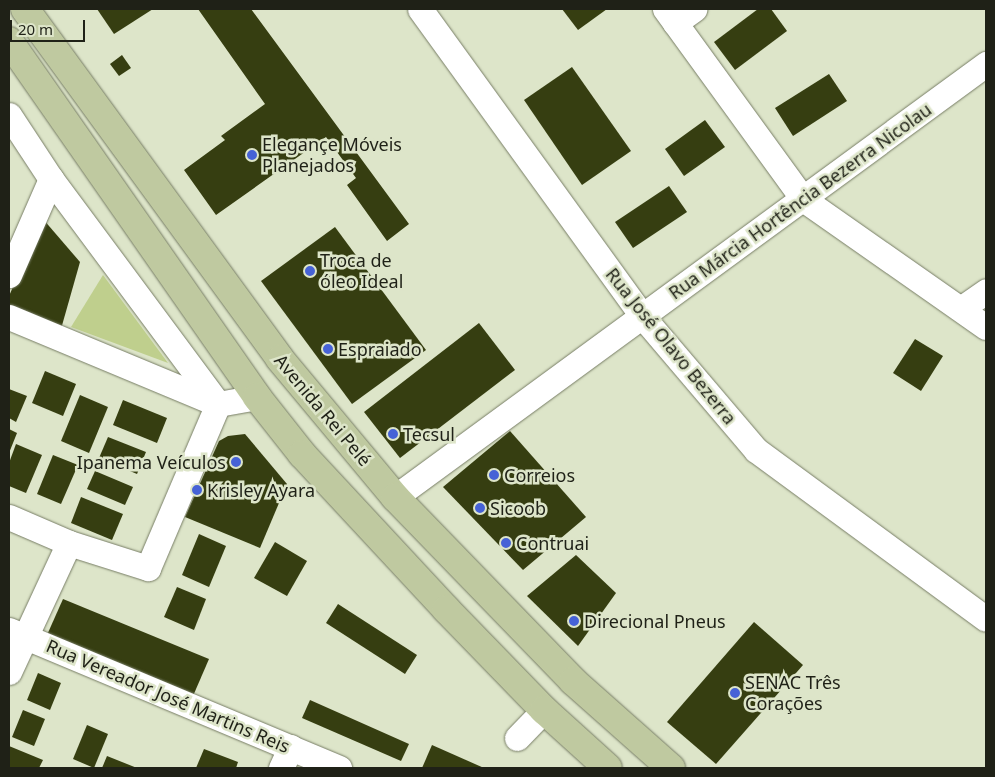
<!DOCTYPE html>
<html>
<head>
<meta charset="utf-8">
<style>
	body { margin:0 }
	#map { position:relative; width:995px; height:777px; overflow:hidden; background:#dde5c9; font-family:"Noto Sans",sans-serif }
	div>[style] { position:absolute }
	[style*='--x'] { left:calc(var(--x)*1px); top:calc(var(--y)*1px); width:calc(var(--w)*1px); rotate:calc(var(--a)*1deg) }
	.green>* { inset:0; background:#bfcf8d }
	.building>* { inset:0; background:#363e11 }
	.roads { filter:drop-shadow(0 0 1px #777d65) drop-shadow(0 0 1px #777d65) }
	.minor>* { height:25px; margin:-12.5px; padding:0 12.5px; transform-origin:12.5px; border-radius:12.5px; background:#fff }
	.major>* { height:28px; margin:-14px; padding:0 14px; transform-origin:14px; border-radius:14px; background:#bfc9a0 }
	.dots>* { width:14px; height:14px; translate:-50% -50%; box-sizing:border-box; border:2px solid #dde5c9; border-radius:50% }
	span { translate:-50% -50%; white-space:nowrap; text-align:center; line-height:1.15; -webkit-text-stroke:5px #dde5c9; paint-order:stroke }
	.poi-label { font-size:18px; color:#1f2117 }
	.left { translate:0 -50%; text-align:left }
	.right { translate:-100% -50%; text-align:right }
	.street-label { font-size:18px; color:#1f2117 }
	.frame { position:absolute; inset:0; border:10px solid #1f2117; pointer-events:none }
	.scale { position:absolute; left:10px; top:20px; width:75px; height:22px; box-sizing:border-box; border:2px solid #1f2117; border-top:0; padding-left:6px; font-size:15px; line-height:18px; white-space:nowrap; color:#1f2117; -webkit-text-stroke:4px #dde5c9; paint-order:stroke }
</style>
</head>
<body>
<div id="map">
	<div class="green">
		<i style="clip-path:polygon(103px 275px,168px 363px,71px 327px)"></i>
	</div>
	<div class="building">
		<i style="clip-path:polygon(97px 9px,153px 9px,114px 34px)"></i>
		<i style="clip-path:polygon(198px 9px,251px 9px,409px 224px,387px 241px,347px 185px,356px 178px,326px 137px,216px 215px,184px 170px,225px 140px,221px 136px,265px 104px)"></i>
		<i style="clip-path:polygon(562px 9px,607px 9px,578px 30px)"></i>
		<i style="clip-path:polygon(758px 9px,771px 9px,787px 31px,735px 70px,714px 42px)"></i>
		<i style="clip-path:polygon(122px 55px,131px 68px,119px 76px,110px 64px)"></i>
		<i style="clip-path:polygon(572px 67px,631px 151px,582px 185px,524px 100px)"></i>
		<i style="clip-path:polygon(829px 74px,847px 101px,793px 136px,775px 108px)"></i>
		<i style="clip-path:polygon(705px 120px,725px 147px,684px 176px,665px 149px)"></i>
		<i style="clip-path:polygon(669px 186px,687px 212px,633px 248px,615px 222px)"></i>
		<i style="clip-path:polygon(43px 219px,80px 262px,61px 329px,9px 308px,9px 296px)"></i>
		<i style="clip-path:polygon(335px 227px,426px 350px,352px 404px,261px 281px)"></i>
		<i style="clip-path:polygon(479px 323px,515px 370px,400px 458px,364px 412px)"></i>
		<i style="clip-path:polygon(915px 339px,943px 356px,921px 391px,893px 373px)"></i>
		<i style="clip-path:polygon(45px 371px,76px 384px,63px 416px,32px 403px)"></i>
		<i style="clip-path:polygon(9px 389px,27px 396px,16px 422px,9px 418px)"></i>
		<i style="clip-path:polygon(80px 395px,108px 407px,89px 453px,61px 441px)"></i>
		<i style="clip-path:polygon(123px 400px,167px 418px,157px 443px,113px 425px)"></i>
		<i style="clip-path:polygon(9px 429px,17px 433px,9px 453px)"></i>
		<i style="clip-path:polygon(510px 431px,586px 517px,523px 570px,443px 487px)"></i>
		<i style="clip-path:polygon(245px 434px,287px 484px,260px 548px,185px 517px,219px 441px,228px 436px)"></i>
		<i style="clip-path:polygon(108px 437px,146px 452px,137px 474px,99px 458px)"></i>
		<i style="clip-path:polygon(16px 444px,42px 455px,26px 493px,9px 486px,9px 463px)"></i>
		<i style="clip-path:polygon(53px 455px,78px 465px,61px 504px,37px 494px)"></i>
		<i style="clip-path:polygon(95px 471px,133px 487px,125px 505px,87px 489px)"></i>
		<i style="clip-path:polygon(81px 497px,123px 514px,112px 540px,71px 523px)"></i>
		<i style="clip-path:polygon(199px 534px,226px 546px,209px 587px,182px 575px)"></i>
		<i style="clip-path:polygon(275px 542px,307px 561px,287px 596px,254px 578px)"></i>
		<i style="clip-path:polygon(576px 555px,616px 593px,578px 646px,527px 596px)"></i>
		<i style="clip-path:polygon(177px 587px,206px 599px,194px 630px,164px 617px)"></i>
		<i style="clip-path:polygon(63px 599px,209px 659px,193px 696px,47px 635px)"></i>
		<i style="clip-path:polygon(338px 604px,417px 655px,405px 674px,326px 623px)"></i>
		<i style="clip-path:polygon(754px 622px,803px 665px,716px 764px,667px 722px)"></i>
		<i style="clip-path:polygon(38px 673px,61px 683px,50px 710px,27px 700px)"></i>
		<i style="clip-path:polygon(310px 700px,409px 744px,401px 761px,302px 718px)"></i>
		<i style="clip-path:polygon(23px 710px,45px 719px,34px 746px,12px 737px)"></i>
		<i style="clip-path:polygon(87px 725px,108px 734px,94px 768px,73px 759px)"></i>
		<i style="clip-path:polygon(432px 745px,484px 768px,422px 768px)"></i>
		<i style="clip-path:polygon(9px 746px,43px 760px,39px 768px,9px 768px)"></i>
		<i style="clip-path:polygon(204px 749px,238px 762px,236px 768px,196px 768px)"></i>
		<i style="clip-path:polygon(107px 756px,137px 768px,102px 768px)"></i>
	</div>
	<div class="roads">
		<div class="minor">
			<i style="--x:420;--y:9;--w:379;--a:54.1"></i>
			<i style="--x:642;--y:316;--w:176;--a:49.6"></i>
			<i style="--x:756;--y:450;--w:285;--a:36.3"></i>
			<i style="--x:665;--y:9;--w:235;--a:54"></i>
			<i style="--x:803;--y:199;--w:223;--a:35"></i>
			<i style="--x:675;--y:23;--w:24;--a:-36"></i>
			<i style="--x:9;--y:115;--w:77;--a:56.7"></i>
			<i style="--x:51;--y:179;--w:280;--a:53.4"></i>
			<i style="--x:9;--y:275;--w:105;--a:-66.4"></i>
			<i style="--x:962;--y:308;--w:29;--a:-35"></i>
			<i style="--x:9;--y:317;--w:226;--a:22.6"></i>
			<i style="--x:218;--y:404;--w:40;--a:-10"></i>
			<i style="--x:395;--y:497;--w:733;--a:-36.23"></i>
			<i style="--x:9;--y:517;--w:65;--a:23.4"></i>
			<i style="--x:69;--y:543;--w:83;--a:17.6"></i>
			<i style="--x:148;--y:568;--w:178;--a:-66.9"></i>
			<i style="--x:9;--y:630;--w:358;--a:22.7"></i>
			<i style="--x:9;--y:672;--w:142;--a:-65.1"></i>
			<i style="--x:517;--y:738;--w:39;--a:-46"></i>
			<i style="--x:281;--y:768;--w:23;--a:-65"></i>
		</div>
		<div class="major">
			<i style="--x:25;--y:9;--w:433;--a:53.9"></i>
			<i style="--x:280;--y:359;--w:180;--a:50.2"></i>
			<i style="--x:395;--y:497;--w:256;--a:45.9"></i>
			<i style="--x:573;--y:681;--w:131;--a:41.6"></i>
			<i style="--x:9;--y:41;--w:434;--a:55.1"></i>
			<i style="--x:257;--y:397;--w:73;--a:51.7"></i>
			<i style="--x:302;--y:454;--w:212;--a:47.1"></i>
			<i style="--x:446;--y:609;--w:141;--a:45.9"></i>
			<i style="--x:544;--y:710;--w:86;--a:42.2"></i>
		</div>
	</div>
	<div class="dots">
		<i style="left:252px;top:155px;background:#4662d6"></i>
		<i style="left:310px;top:271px;background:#4662d6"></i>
		<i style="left:328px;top:349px;background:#4662d6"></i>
		<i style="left:393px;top:434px;background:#4662d6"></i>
		<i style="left:236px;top:462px;background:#4662d6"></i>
		<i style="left:494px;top:475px;background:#4662d6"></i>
		<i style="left:197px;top:490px;background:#4662d6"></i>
		<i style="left:480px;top:508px;background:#4662d6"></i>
		<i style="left:506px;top:543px;background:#4662d6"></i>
		<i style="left:574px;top:621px;background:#4662d6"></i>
		<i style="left:735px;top:693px;background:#4662d6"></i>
	</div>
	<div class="poi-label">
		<span class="left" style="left:262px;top:155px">Elegançe Móveis<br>Planejados</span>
		<span class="left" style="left:320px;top:271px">Troca de<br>óleo Ideal</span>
		<span class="left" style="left:338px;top:349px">Espraiado</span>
		<span class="left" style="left:403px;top:434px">Tecsul</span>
		<span class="right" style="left:226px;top:462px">Ipanema Veículos</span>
		<span class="left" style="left:504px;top:475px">Correios</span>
		<span class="left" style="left:207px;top:490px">Krisley Ayara</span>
		<span class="left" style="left:490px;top:508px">Sicoob</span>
		<span class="left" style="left:516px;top:543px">Contruai</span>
		<span class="left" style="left:584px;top:621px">Direcional Pneus</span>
		<span class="left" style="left:745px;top:693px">SENAC Três<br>Corações</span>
	</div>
	<div class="street-label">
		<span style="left:800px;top:201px;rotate:-36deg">Rua Márcia Hortência Bezerra Nicolau</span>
		<span style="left:671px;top:346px;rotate:51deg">Rua José Olavo Bezerra</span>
		<span style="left:323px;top:410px;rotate:50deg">Avenida Rei Pelé</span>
		<span style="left:168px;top:696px;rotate:23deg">Rua Vereador José Martins Reis</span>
	</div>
	<div class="frame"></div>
	<div class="scale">20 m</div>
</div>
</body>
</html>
